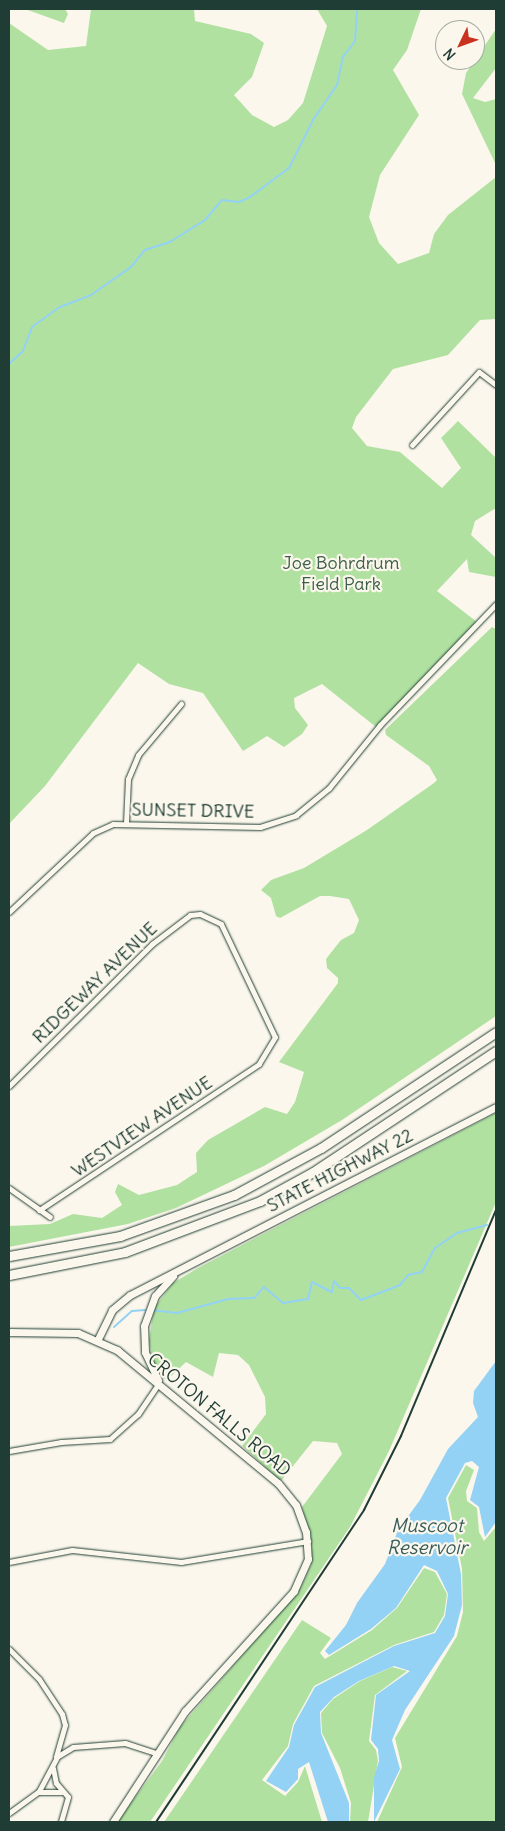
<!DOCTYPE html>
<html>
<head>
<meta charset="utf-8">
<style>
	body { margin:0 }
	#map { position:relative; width:505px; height:1831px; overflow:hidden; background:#fbf7ec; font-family:Delius,sans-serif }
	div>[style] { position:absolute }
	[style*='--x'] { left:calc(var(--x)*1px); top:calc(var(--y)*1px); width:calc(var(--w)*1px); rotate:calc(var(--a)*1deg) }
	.green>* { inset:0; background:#b1e1a1 }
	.water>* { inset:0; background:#93d2f4 }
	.stream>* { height:2px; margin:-1px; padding:0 1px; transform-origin:1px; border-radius:1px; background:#93d2f4 }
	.roads { filter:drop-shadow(0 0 1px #1f3d34) drop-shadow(0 0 1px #1f3d34) }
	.street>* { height:5px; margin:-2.5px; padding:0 2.5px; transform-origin:2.5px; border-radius:2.5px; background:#fbf7ec }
	.secondary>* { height:7px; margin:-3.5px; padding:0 3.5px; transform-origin:3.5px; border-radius:3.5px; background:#fbf7ec }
	.highway>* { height:9px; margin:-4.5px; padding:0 4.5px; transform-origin:4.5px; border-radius:4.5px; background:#fbf7ec }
	.rail>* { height:2px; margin:-1px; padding:0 1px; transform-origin:1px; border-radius:1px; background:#1f3d34 }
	span { translate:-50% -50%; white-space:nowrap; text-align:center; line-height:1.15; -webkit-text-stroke:4.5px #fbf7ec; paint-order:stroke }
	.park-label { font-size:18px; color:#3c5e4a }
	.street-label { font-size:18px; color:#1f3d34 }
	.water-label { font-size:19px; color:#365b5a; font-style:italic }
	.frame { position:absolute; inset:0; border:10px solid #1f3d34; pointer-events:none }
	.north { position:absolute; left:435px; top:20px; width:50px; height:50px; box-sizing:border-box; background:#fbf7ec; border:1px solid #a3ada2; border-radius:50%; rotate:228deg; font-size:14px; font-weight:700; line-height:20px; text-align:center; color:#1f3d34 }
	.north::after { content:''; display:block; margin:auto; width:18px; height:22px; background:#c8321e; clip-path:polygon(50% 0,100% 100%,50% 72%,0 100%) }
</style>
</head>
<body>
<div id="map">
	<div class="green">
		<i style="clip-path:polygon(25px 9px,65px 9px,68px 14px,64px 23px)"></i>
		<i style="clip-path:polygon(91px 9px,194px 9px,195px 21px,251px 34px,264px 43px,252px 77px,234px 95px,252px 115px,274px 127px,288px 120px,303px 103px,327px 26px,317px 9px,421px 9px,407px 50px,393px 70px,419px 115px,380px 175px,369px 217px,379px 243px,398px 264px,429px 253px,434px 234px,448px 215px,496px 177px,496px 319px,480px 320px,448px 355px,393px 369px,356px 417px,352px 428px,367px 446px,400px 452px,442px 488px,461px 468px,441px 438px,458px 421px,496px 458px,496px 508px,475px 521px,471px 535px,496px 558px,496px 577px,469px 572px,467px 559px,437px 591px,477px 622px,376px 727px,322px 684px,294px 698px,295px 708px,308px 725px,302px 734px,284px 747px,267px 736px,243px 751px,203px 693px,169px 684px,138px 663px,45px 786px,9px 824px,9px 23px,48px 50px,86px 46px)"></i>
		<i style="clip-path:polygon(496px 29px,496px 68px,473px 98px,485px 102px,496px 99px,496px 165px,462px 94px,466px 73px)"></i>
		<i style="clip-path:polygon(492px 627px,496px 629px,496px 1016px,342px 1120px,264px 1166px,176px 1208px,128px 1224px,9px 1247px,9px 1226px,50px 1224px,73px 1214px,102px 1218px,122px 1205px,115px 1192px,118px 1184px,139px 1195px,177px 1185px,197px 1172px,196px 1153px,208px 1140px,265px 1107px,287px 1114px,295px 1102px,304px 1072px,279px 1062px,338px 983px,338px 978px,327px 968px,326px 959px,341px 940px,354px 933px,359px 920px,349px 899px,330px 896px,320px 896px,280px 918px,276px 916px,271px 898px,261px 890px,271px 880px,304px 868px,367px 830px,434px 783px,437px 780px,429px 766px,386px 735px,385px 730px)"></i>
		<i style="clip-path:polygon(496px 1113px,496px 1202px,389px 1451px,350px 1527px,150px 1822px,117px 1822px,162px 1761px,180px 1727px,300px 1589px,311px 1565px,312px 1548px,302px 1507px,342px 1454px,337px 1443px,313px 1441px,281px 1481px,242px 1446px,266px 1414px,265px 1397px,249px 1365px,238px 1355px,219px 1353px,213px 1377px,186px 1362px,167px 1380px,162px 1377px,152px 1362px,149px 1340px,154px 1308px,173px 1283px,198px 1268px)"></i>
		<i style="clip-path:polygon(466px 1465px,474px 1470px,466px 1491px,467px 1501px,477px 1508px,479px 1532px,484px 1541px,496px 1527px,496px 1822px,377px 1822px,402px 1767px,395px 1738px,457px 1636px,463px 1612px,462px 1569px,448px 1498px)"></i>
		<i style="clip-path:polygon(424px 1568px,435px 1572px,447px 1594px,444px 1615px,434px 1632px,394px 1645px,314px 1686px,293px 1724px,288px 1746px,262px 1780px,285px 1796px,298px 1782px,305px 1766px,322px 1822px,164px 1822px,302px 1620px,331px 1638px,320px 1653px,325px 1659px,372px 1630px,397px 1608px)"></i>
		<i style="clip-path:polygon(392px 1667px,407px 1671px,375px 1695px,369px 1741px,376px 1750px,378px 1761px,368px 1822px,350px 1822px,351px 1803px,340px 1768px,322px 1733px,321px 1713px,333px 1699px,360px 1681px)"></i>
	</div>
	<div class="water">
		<i style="clip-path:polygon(496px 1361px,496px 1522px,485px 1537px,479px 1507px,470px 1500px,479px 1467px,472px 1461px,465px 1463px,446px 1498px,461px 1574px,462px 1605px,454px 1636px,405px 1710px,392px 1740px,400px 1769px,374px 1822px,374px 1778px,379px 1761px,378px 1749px,371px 1740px,376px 1695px,410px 1671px,394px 1666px,359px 1681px,334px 1697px,320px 1712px,321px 1733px,349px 1803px,349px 1822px,328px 1822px,309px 1762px,298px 1769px,298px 1779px,286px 1792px,266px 1781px,289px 1747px,294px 1725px,315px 1687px,394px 1646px,435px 1633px,445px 1616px,448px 1594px,437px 1571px,424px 1565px,396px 1608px,371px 1629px,329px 1655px,325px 1651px,346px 1625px,357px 1603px,385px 1564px,398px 1530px,420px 1500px,448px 1449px,478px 1417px,473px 1403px,474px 1391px)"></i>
	</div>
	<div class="stream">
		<i style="--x:9;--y:364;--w:19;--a:-43"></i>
		<i style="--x:23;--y:351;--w:26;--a:-69"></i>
		<i style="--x:32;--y:327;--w:34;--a:-36"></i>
		<i style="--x:60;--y:307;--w:33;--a:-21"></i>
		<i style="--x:91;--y:295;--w:49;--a:-35"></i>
		<i style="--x:131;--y:267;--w:22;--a:-51"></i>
		<i style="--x:145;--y:250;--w:26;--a:-18"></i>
		<i style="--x:170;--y:242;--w:41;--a:-32.2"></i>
		<i style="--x:205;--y:220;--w:26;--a:-50"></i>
		<i style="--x:222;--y:200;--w:17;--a:7"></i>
		<i style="--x:239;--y:202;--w:12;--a:-24"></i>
		<i style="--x:250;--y:197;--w:49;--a:-36.6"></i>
		<i style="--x:289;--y:168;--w:54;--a:-63.4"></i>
		<i style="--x:313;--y:120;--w:42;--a:-55.6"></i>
		<i style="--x:337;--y:85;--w:29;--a:-78"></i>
		<i style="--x:343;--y:57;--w:20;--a:-53"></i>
		<i style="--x:355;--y:41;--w:32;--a:-86"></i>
		<i style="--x:152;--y:1310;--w:25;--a:7"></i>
		<i style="--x:177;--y:1313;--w:53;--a:-15.4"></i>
		<i style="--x:228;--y:1299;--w:26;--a:-2"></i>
		<i style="--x:254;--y:1298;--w:15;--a:-48"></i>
		<i style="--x:264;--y:1287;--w:25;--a:40"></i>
		<i style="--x:283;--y:1303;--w:25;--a:-9"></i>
		<i style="--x:308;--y:1299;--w:17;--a:-77"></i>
		<i style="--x:312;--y:1282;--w:22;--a:27"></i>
		<i style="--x:332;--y:1292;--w:11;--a:-80"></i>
		<i style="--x:334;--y:1281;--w:9;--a:49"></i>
		<i style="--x:340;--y:1288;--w:9;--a:0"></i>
		<i style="--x:349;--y:1288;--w:17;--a:45"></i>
		<i style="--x:361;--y:1300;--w:42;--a:-21"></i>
		<i style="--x:400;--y:1285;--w:13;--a:-51"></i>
		<i style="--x:408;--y:1275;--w:14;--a:-12"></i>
		<i style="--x:422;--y:1272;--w:27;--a:-62"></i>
		<i style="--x:435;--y:1248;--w:27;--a:-34"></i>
		<i style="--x:457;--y:1233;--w:31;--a:-15"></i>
		<i style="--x:114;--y:1327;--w:24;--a:-42"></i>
		<i style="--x:132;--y:1311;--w:13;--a:-4"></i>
	</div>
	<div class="roads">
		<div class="street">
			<i style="--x:412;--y:445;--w:99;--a:-47.5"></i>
			<i style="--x:479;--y:372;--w:21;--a:37"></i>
			<i style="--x:126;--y:823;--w:44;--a:-87.4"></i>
			<i style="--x:128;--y:779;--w:26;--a:-67"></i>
			<i style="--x:138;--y:755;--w:67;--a:-49.9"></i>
			<i style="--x:9;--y:912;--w:115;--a:-43.2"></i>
			<i style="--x:93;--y:833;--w:22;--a:-24"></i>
			<i style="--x:113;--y:824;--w:147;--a:1.2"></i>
			<i style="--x:260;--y:827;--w:38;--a:-18"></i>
			<i style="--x:296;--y:815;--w:43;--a:-39.3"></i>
			<i style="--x:329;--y:788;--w:81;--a:-51"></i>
			<i style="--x:380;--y:725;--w:168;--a:-46.2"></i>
			<i style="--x:9;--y:1086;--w:202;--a:-44.8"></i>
			<i style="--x:152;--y:944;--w:48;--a:-37.3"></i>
			<i style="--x:190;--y:915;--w:10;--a:-6"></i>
			<i style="--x:200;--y:914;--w:23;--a:25"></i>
			<i style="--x:221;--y:924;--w:125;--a:64.5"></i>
			<i style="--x:275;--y:1037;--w:31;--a:121"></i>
			<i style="--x:259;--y:1064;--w:264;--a:146.4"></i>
			<i style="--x:9;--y:1188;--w:50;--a:35.3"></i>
			<i style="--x:9;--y:1451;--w:53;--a:-9.8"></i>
			<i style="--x:61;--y:1442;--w:49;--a:-3.5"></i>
			<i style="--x:110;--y:1439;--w:38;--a:-42"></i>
			<i style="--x:138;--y:1414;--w:36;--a:-56"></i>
			<i style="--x:9;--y:1562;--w:64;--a:-10.8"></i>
			<i style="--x:72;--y:1550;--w:110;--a:6.3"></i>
			<i style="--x:181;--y:1562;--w:129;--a:-9.4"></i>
			<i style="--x:9;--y:1649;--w:42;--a:45"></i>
			<i style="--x:39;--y:1679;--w:42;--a:56.7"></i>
			<i style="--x:62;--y:1714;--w:11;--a:75"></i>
			<i style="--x:65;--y:1725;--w:33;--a:106"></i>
			<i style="--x:53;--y:1768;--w:15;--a:79"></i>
			<i style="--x:56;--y:1783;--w:18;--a:49"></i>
			<i style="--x:68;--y:1797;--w:26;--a:106"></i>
			<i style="--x:39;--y:1792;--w:23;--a:0"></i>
			<i style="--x:9;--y:1813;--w:37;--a:-36"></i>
			<i style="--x:39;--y:1791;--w:40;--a:-62"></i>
			<i style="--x:58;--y:1756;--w:17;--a:-31"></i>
			<i style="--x:73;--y:1747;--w:52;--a:-4.4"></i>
			<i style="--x:125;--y:1743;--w:35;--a:18"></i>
		</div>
		<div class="secondary">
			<i style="--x:9;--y:1332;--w:69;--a:0.8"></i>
			<i style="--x:78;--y:1333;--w:43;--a:23.6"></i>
			<i style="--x:117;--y:1350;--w:209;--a:39.6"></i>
			<i style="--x:278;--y:1483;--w:28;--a:51"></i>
			<i style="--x:296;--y:1505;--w:29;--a:70"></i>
			<i style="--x:306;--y:1532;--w:27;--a:86"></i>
			<i style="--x:308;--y:1559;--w:35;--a:114"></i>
			<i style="--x:294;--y:1591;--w:162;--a:132.2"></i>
			<i style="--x:185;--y:1711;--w:132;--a:123"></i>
			<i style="--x:98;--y:1339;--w:32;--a:-64"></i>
			<i style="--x:112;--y:1310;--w:23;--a:-40"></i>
			<i style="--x:130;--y:1295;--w:411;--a:-27.2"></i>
			<i style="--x:158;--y:1380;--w:31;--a:-115"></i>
			<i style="--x:145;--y:1352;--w:26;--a:-92"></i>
			<i style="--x:144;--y:1326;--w:32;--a:-70"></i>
			<i style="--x:155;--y:1296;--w:27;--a:-48"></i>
		</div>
		<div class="highway">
			<i style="--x:9;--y:1256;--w:113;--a:-10.2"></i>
			<i style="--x:120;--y:1236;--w:121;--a:-19.8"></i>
			<i style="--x:234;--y:1195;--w:99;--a:-28.4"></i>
			<i style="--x:321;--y:1148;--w:210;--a:-33.5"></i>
			<i style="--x:9;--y:1275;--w:118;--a:-11.2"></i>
			<i style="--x:125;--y:1252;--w:144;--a:-20.7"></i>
			<i style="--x:260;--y:1201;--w:60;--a:-28.7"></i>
			<i style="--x:313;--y:1172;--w:219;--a:-33.5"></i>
		</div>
	</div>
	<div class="rail">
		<i style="--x:156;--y:1822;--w:375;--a:-56.3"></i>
		<i style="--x:364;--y:1510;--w:83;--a:-63.4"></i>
		<i style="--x:401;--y:1436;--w:245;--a:-67.2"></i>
	</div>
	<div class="park-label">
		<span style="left:341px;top:574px">Joe Bohrdrum<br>Field Park</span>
	</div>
	<div class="street-label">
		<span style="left:193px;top:811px;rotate:1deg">SUNSET DRIVE</span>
		<span style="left:95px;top:983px;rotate:-44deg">RIDGEWAY AVENUE</span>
		<span style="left:142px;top:1127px;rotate:-34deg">WESTVIEW AVENUE</span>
		<span style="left:340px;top:1171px;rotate:-27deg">STATE HIGHWAY 22</span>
		<span style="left:219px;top:1415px;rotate:40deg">CROTON FALLS ROAD</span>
	</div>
	<div class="water-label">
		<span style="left:427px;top:1537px">Muscoot<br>Reservoir</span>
	</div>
	<div class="frame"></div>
	<div class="north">N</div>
</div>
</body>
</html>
